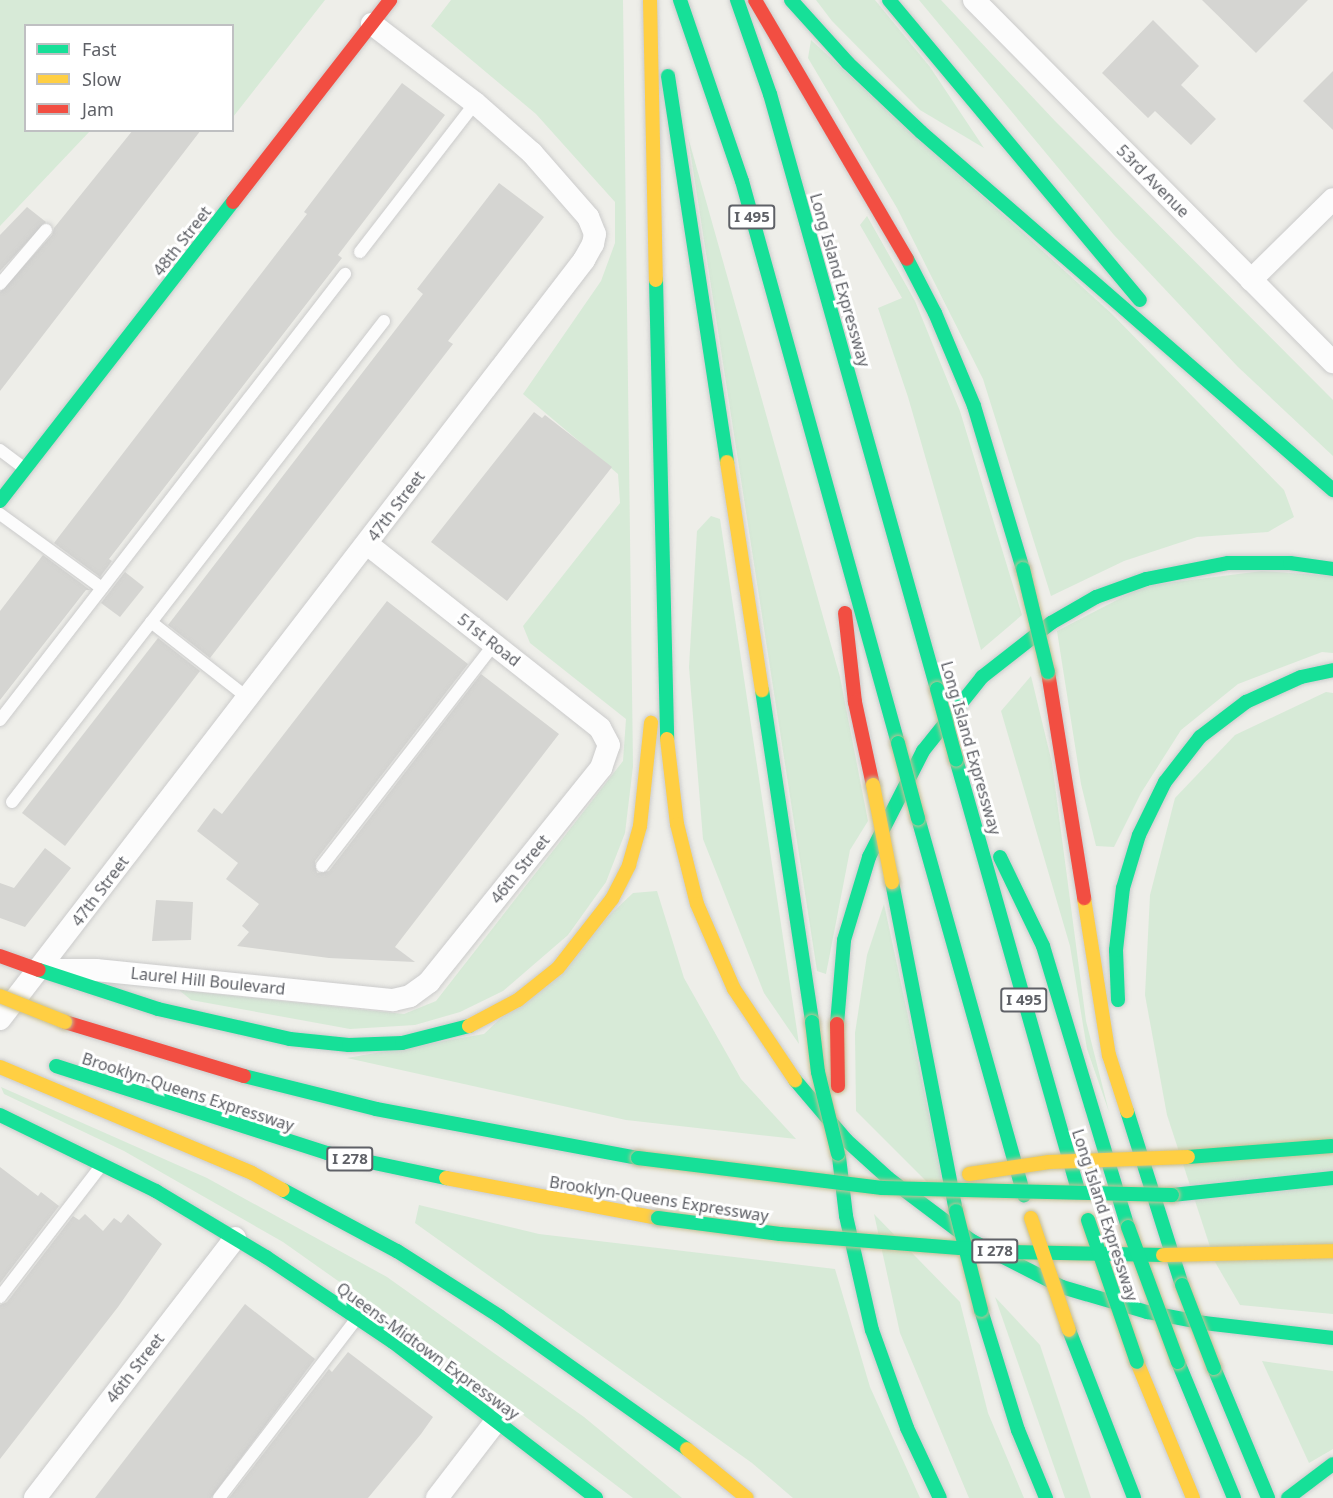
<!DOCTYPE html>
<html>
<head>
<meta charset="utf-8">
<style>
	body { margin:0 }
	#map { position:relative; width:1333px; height:1498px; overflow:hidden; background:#eeeee9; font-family:"Noto Sans",sans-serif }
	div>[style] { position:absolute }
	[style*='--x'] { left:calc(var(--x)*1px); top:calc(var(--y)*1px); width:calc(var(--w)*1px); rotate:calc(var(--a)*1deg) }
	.green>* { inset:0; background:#d7ead7 }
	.building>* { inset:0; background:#d5d5d2 }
	.roads { filter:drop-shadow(0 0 2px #cbcbcb) drop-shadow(0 0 2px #cbcbcb) }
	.lane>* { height:12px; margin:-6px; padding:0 6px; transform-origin:6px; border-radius:6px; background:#fcfcfc }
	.street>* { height:22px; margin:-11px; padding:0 11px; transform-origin:11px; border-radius:11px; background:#fcfcfc }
	.fast>* { height:14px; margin:-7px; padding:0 7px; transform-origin:7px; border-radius:7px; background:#16e098 }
	.slow>* { height:14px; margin:-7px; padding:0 7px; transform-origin:7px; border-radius:7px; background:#ffcf43 }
	.jam>* { height:14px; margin:-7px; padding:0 7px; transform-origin:7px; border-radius:7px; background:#f24e42 }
	.bridges { filter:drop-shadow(0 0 2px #c6be96) drop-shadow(0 0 2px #c6be96) }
	.fast-bridge>* { height:14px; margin:-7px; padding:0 7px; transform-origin:7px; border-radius:7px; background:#16e098 }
	.slow-bridge>* { height:14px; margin:-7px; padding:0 7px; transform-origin:7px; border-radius:7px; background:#ffcf43 }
	.jam-bridge>* { height:14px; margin:-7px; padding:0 7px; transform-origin:7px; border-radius:7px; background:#f24e42 }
	span { translate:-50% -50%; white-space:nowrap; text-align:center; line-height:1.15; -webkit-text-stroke:6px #fff; paint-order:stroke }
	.shield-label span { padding:2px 4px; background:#fff; border:2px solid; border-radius:4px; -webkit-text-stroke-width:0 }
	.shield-label { font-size:15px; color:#5f6167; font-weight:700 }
	.street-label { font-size:16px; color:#5f6167 }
	.legend { position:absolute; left:24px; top:24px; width:210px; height:108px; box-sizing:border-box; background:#fff; border:2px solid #bfc0c2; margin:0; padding:8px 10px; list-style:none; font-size:18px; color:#5f6167 }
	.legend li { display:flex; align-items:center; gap:12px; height:30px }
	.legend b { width:30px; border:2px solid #bfc0c2 }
</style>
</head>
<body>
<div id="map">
	<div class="green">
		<i style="clip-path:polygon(0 0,325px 0,233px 117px,232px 26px,26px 26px,26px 130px,90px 131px,0 226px)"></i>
		<i style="clip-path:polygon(451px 0,623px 0,633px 766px,625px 833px,606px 882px,568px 935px,503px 991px,460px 1012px,415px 1025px,350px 1029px,191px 1000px,179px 990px,404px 1014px,436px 1001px,623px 761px,626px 719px,530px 643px,523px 626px,620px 503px,618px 474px,523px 394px,601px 281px,615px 243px,615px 202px,536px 114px,431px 26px)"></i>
		<i style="clip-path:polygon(816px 0,875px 0,930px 67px,984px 148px,920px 110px,832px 21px)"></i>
		<i style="clip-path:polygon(919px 0,941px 0,1055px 121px,1333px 400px,1333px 456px,1238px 367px,1114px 235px)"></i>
		<i style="clip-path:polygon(811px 40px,1112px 314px,1284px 490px,1294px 517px,1268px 532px,1197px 537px,1124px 561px,1051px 596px,983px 379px,897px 208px,808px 58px)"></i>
		<i style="clip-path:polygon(688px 137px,840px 677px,868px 821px,850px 850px,826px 974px,817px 971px)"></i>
		<i style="clip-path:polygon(867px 216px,915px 301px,960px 411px,1022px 615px,981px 650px,908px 397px,878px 308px,902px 298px,860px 225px)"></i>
		<i style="clip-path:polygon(711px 516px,720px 519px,799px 1044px,764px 993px,703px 839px,689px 667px,697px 531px)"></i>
		<i style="clip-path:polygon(1262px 571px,1333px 576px,1333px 653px,1322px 652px,1238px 684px,1181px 730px,1141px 793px,1114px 847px,1096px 846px,1081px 784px,1057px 631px,1144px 586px)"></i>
		<i style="clip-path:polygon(1031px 676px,1052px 763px,1086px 1021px,1109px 1112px,1087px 1049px,1070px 946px,1001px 711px)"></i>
		<i style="clip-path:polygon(1326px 692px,1333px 693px,1333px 1314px,1240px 1305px,1215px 1262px,1167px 1115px,1145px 995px,1150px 895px,1175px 798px,1235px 735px)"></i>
		<i style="clip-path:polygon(657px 891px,684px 978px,741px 1079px,796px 1139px,626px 1120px,347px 1058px,484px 1034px,633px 893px)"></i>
		<i style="clip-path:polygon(884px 904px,948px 1203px,856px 1111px,855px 1033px,867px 955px)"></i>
		<i style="clip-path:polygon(1px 1087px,207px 1178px,387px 1277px,584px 1417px,682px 1498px,633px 1498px,457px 1365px,283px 1242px,124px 1151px,4px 1094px)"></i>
		<i style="clip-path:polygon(419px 1205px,539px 1234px,835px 1269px,870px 1387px,920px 1498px,793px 1498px,752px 1463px,415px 1223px)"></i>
		<i style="clip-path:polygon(874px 1214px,960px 1302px,988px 1413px,1024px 1498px,969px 1498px,900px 1333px)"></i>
		<i style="clip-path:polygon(995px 1297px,1040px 1345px,1091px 1498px,1065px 1498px)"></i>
		<i style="clip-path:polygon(1262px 1361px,1333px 1371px,1333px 1449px,1309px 1463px)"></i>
	</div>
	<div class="building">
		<i style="clip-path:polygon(1202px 0,1308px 0,1256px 53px)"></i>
		<i style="clip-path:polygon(1153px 20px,1199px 66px,1181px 85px,1216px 119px,1191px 145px,1155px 111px,1148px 118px,1102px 73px)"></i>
		<i style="clip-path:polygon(1333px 71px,1333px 130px,1303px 101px)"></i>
		<i style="clip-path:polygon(402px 83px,445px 115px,338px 255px,342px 258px,109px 559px,112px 561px,100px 577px,54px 543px,307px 214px,304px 212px)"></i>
		<i style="clip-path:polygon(133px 130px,201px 130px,0 391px,0 292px,52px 235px,54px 228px)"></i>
		<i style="clip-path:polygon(499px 183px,544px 217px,448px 341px,453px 344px,210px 658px,168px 625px,423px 294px,417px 289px)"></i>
		<i style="clip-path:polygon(27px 207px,46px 222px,0 271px,0 235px)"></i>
		<i style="clip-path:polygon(534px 412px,542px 418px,545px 415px,612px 467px,507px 601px,431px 542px)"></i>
		<i style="clip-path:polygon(43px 555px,90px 590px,86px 590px,0 700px,0 611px)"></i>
		<i style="clip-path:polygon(125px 572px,144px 587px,120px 617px,101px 603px)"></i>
		<i style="clip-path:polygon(387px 601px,468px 664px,315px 861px,317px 873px,329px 871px,481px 674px,559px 734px,395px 947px,415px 962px,329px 958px,237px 946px,249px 932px,242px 926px,259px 904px,226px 879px,238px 863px,197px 831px,214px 808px,222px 814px)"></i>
		<i style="clip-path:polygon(158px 638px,200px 671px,65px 846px,22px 813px)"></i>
		<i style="clip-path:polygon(45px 848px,71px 868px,25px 927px,0 918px,0 883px,14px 888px)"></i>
		<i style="clip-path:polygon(156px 900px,193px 902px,191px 940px,152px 941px)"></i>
		<i style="clip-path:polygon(0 1167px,38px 1196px,41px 1192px,59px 1206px,0 1283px)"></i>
		<i style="clip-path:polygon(85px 1214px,103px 1231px,114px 1218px,121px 1223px,128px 1214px,162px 1244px,118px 1307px,0 1459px,0 1305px,7px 1302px,73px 1216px,79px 1220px)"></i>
		<i style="clip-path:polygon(245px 1304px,315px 1359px,211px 1498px,95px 1498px)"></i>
		<i style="clip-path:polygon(348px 1352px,433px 1417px,421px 1434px,368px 1498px,229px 1498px,329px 1369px,332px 1372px)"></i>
	</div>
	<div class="roads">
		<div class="lane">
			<i style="--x:360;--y:252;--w:188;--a:-52.3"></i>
			<i style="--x:0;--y:284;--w:71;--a:-49.6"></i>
			<i style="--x:0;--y:450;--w:30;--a:37"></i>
			<i style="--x:0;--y:514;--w:126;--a:36"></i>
			<i style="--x:151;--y:622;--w:123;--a:38.1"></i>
			<i style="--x:0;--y:720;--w:564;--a:-52.28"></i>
			<i style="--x:12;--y:802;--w:608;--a:-52.28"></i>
			<i style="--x:322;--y:866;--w:281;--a:-52.2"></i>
			<i style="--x:0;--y:1297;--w:164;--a:-52.4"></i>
			<i style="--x:219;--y:1498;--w:227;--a:-52.5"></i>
		</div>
		<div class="street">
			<i style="--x:974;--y:0;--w:510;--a:45.24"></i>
			<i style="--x:1251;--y:280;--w:115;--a:-44.6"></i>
			<i style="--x:60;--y:970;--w:36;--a:0"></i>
			<i style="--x:96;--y:970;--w:299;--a:5.8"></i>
			<i style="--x:393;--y:1000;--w:17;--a:-13"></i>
			<i style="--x:410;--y:996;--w:24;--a:-36"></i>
			<i style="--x:429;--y:982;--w:275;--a:-51.2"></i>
			<i style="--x:601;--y:768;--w:24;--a:-71"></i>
			<i style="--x:609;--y:745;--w:19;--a:-118"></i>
			<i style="--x:600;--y:728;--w:297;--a:-141.7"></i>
			<i style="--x:0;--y:1019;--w:958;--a:-52.42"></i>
			<i style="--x:584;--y:260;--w:18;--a:-61"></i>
			<i style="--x:593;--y:244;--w:10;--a:-79"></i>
			<i style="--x:595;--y:234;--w:18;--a:-112"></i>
			<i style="--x:588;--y:217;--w:85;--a:-131.2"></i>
			<i style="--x:532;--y:153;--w:76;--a:-138.7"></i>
			<i style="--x:475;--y:103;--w:130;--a:-142.5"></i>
			<i style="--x:35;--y:1498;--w:328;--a:-52.4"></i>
			<i style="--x:437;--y:1498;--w:97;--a:-52.5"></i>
		</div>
		<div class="fast">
			<i style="--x:680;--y:0;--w:191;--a:71.1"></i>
			<i style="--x:742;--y:181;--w:583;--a:74.49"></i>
			<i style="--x:737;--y:0;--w:100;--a:70.7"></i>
			<i style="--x:770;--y:94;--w:618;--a:74.32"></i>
			<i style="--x:791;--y:0;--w:85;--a:47.9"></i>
			<i style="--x:848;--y:63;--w:100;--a:43.4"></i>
			<i style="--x:921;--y:132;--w:546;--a:40.99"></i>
			<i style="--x:889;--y:0;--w:391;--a:50.1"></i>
			<i style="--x:668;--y:76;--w:390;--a:81.3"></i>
			<i style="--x:907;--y:259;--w:61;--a:62.6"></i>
			<i style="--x:935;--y:313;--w:101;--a:67.2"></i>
			<i style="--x:974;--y:406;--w:170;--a:73.3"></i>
			<i style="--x:656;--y:280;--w:459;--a:88.6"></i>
			<i style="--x:0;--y:501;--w:379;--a:-52.1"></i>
			<i style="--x:762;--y:690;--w:336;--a:81.4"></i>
			<i style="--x:956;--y:759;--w:445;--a:74.2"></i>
			<i style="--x:918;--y:818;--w:392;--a:74.3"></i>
			<i style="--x:1000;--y:857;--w:99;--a:64.2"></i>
			<i style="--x:1043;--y:946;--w:294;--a:73.2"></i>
			<i style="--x:892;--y:882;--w:335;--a:79"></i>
			<i style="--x:39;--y:970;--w:125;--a:18.1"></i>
			<i style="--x:158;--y:1009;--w:135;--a:12.8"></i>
			<i style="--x:290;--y:1039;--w:59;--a:5.8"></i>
			<i style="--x:349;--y:1045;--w:53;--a:-2.2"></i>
			<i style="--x:402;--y:1043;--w:69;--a:-14.2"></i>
			<i style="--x:1118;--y:1000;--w:50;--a:-92.3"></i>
			<i style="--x:1116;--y:950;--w:62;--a:-83.6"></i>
			<i style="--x:1123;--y:888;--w:55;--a:-73.2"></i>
			<i style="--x:1139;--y:835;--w:59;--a:-63.9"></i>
			<i style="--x:1165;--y:782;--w:57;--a:-52.1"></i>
			<i style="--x:1200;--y:737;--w:58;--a:-37.3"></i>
			<i style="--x:1246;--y:702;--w:60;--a:-24.4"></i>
			<i style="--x:1301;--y:677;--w:33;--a:-12"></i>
			<i style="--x:837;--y:1024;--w:84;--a:-85.2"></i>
			<i style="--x:844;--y:940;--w:87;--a:-73.2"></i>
			<i style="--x:869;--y:857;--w:119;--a:-63"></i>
			<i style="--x:923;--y:751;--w:95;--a:-51.4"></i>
			<i style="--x:982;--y:677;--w:88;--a:-38"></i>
			<i style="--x:1051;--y:623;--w:52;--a:-30"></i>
			<i style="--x:1096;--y:597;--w:53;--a:-19.8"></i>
			<i style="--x:1146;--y:579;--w:84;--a:-11"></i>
			<i style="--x:1228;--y:563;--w:62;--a:0"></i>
			<i style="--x:1290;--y:563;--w:43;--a:7.9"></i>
			<i style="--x:56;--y:1066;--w:285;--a:17.8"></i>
			<i style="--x:327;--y:1153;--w:122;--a:11.9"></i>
			<i style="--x:244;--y:1076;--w:136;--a:14"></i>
			<i style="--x:376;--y:1109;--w:267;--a:10.6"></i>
			<i style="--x:795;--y:1080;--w:79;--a:49.6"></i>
			<i style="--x:846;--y:1140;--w:57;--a:42.1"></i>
			<i style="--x:888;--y:1178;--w:105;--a:36.9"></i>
			<i style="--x:972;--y:1241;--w:101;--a:27.1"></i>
			<i style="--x:1062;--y:1287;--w:89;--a:16.4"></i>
			<i style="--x:1147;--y:1312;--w:58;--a:10.9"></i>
			<i style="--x:1204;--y:1323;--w:130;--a:6.6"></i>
			<i style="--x:1127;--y:1111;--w:179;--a:72.5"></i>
			<i style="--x:0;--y:1115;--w:174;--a:26"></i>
			<i style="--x:156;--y:1191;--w:128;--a:31"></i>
			<i style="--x:266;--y:1257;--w:153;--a:33.8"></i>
			<i style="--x:393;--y:1342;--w:256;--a:37.5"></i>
			<i style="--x:839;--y:1157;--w:59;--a:83.2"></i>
			<i style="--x:846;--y:1216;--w:117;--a:77.2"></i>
			<i style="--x:872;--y:1330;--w:104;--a:70.3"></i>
			<i style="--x:907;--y:1428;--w:77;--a:64.8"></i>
			<i style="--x:283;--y:1190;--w:129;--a:28.2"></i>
			<i style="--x:397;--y:1251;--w:121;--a:32.5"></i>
			<i style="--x:499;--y:1316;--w:230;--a:35.3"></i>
			<i style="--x:1172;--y:1195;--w:162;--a:-6"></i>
			<i style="--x:981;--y:1310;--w:126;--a:72.9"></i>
			<i style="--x:1018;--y:1430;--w:74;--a:67.6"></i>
			<i style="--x:1069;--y:1330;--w:180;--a:68.8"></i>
			<i style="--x:1178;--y:1362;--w:147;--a:67.6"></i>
			<i style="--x:1214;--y:1368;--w:141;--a:67.4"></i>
			<i style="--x:1288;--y:1498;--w:56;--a:-37.1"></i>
		</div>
		<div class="slow">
			<i style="--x:650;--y:0;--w:280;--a:88.8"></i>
			<i style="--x:727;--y:462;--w:231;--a:81.3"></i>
			<i style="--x:667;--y:739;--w:86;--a:83.3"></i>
			<i style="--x:677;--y:824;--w:82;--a:76"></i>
			<i style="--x:697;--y:904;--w:93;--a:66.5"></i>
			<i style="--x:734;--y:989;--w:110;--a:56.2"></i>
			<i style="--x:1084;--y:898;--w:159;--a:81"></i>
			<i style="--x:1109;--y:1055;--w:59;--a:72.2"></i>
			<i style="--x:469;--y:1026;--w:55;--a:-28"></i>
			<i style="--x:518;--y:1000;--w:51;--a:-38.7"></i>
			<i style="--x:558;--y:968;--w:88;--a:-52"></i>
			<i style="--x:612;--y:899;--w:38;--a:-63"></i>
			<i style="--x:629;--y:865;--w:41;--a:-74.2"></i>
			<i style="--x:640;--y:826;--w:104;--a:-83.9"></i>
			<i style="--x:0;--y:1067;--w:273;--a:22.8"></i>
			<i style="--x:252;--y:1173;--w:35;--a:29"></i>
			<i style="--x:446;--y:1178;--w:216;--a:10.7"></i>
			<i style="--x:1137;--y:1362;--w:147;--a:67.6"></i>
			<i style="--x:687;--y:1449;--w:77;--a:39.2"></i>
		</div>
		<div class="jam">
			<i style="--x:755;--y:0;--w:300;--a:59.6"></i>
			<i style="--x:233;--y:202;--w:256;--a:-52.1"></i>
			<i style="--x:845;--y:613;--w:90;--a:83.6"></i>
			<i style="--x:855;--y:702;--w:85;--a:77.8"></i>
			<i style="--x:1048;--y:672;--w:229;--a:80.9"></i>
			<i style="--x:0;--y:956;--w:41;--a:19.7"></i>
			<i style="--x:65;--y:1022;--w:187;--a:16.8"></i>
		</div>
	</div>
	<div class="bridges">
		<div class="fast-bridge">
			<i style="--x:1023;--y:569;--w:106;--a:76.4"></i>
			<i style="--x:937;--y:689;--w:73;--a:74.8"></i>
			<i style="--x:898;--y:743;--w:78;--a:75.1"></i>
			<i style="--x:812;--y:1022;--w:50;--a:83.2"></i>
			<i style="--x:818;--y:1072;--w:84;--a:76.3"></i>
			<i style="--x:1188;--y:1157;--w:144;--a:-4.4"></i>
			<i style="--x:638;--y:1158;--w:246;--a:7"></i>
			<i style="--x:882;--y:1188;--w:290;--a:1.4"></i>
			<i style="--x:956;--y:1211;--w:102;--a:75.8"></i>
			<i style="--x:658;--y:1218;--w:123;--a:7.5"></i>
			<i style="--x:780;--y:1234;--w:231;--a:4.5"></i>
			<i style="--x:1010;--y:1252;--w:153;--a:1.1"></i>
			<i style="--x:1088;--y:1220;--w:150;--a:71"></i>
			<i style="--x:1128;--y:1227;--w:144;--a:69.7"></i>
			<i style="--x:1182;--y:1285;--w:89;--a:68.9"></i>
		</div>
		<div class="slow-bridge">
			<i style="--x:873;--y:785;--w:99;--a:78.9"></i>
			<i style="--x:0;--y:996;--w:70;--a:21.8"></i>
			<i style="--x:969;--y:1174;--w:81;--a:-8.5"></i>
			<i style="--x:1049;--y:1162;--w:139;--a:-2.1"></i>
			<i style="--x:1031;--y:1218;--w:118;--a:71.3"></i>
			<i style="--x:1163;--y:1255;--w:170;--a:-1.3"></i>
		</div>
		<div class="jam-bridge">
			<i style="--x:837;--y:1024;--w:62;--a:89.1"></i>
		</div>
	</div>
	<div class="shield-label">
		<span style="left:752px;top:217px">I 495</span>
		<span style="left:1024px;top:1000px">I 495</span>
		<span style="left:350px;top:1159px">I 278</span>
		<span style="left:995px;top:1251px">I 278</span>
	</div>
	<div class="street-label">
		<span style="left:1153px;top:181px;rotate:45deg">53rd Avenue</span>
		<span style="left:182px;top:241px;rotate:-52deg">48th Street</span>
		<span style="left:840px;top:280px;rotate:74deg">Long Island Expressway</span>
		<span style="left:396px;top:506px;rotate:-53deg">47th Street</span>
		<span style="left:489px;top:640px;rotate:38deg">51st Road</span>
		<span style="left:971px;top:748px;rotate:74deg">Long Island Expressway</span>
		<span style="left:520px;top:869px;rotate:-51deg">46th Street</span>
		<span style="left:100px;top:891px;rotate:-53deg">47th Street</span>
		<span style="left:208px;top:981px;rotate:6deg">Laurel Hill Boulevard</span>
		<span style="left:188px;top:1092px;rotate:18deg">Brooklyn-Queens Expressway</span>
		<span style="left:659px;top:1199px;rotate:9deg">Brooklyn-Queens Expressway</span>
		<span style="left:1105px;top:1215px;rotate:72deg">Long Island Expressway</span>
		<span style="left:428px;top:1351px;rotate:36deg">Queens-Midtown Expressway</span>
		<span style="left:135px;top:1368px;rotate:-52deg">46th Street</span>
	</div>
	<ul class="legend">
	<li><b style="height:8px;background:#16e098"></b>Fast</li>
	<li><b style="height:8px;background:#ffcf43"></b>Slow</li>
	<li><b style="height:8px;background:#f24e42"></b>Jam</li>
	</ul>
</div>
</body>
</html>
